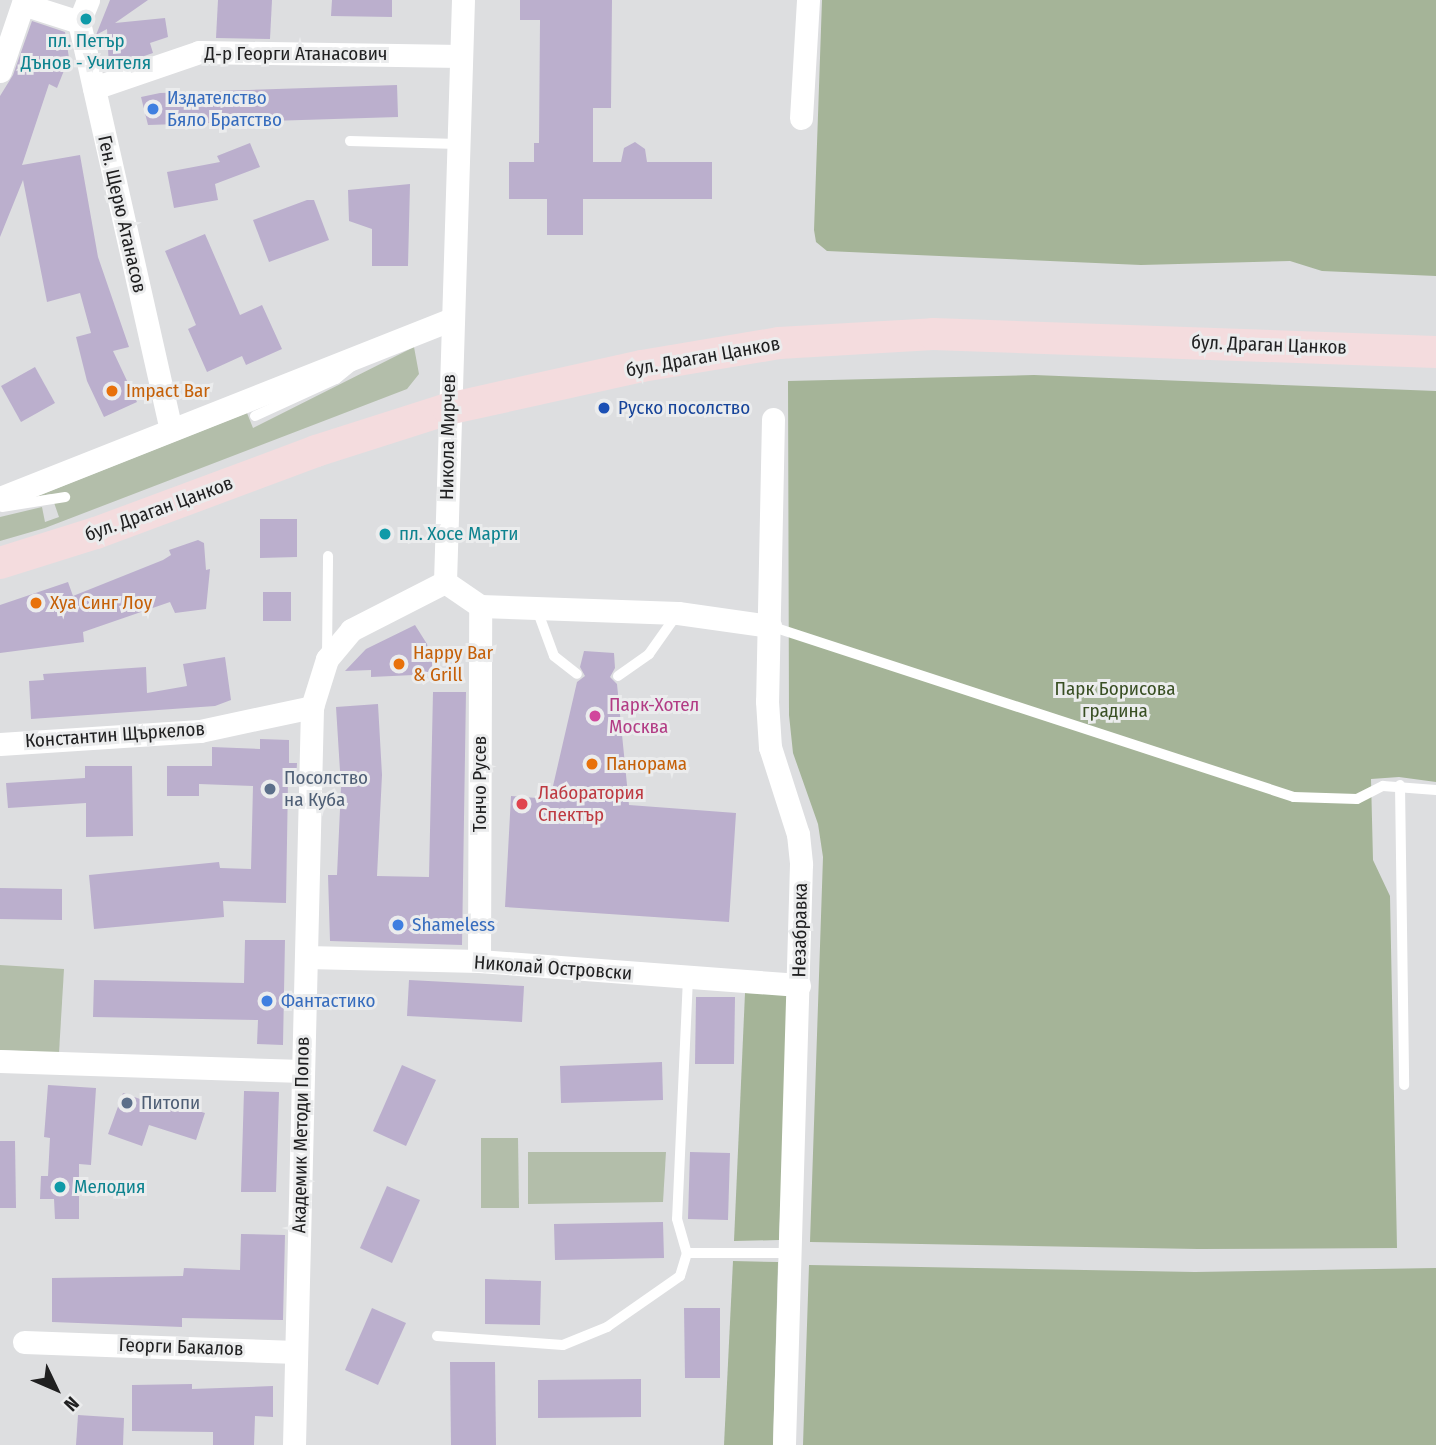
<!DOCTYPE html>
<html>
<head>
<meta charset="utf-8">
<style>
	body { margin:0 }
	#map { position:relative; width:1436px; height:1445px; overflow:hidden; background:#dddee0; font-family:"Fira Sans Condensed",sans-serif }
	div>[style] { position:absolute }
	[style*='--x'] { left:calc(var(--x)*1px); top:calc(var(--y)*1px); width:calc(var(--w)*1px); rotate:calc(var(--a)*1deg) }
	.green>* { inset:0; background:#b3beaa }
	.forest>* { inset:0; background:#a5b498 }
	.building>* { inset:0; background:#bbafcd }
	.lane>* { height:10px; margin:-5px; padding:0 5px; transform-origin:5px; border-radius:5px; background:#fff }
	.street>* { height:23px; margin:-11.5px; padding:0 11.5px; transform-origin:11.5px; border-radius:11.5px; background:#fff }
	.secondary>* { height:32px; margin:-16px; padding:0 16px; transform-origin:16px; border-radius:16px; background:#f4dcde }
	.dots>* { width:19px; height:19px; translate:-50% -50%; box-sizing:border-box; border:4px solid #ebeced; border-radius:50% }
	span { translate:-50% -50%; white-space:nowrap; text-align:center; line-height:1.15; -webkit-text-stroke:6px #ebeced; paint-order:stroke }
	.culture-label { font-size:19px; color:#0d838f }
	.left { translate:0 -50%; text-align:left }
	.street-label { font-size:19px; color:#202021 }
	.shop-label { font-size:19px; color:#366cbe }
	.food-label { font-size:19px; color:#c56008 }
	.transit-label { font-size:19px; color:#164399 }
	.park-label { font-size:19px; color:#394f23 }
	.hotel-label { font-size:19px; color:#b23c85 }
	.service-label { font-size:19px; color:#4e5e75 }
	.health-label { font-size:19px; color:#be3a42 }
	.north { position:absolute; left:21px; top:1354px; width:70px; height:70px; -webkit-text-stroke:5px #ebeced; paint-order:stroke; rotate:134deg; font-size:19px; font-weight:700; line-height:28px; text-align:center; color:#202021 }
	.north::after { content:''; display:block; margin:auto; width:24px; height:32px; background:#202021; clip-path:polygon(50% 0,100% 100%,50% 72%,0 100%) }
</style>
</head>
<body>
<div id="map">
	<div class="green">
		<i style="clip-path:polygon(414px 347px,419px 374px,407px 389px,45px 528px,0 541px,0 517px,42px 507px,45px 522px,59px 517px,51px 494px,35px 497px,247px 413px,253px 428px)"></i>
		<i style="clip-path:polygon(0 965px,64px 969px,59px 1053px,0 1050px)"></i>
		<i style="clip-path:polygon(481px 1138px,518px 1138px,519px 1208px,481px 1208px)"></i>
		<i style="clip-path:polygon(528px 1152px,666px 1152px,663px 1202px,528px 1204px)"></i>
	</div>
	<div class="forest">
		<i style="clip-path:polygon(822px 0,1436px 0,1436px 276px,1322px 271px,1290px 261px,1141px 265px,827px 251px,816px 242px,814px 230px)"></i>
		<i style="clip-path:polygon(1034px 375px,1436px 391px,1436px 782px,1399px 777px,1371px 779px,1373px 860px,1390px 896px,1397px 1248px,1198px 1249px,810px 1242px,823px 857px,818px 824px,793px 753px,789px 715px,788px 381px)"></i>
		<i style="clip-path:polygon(745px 993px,790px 994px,779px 1240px,734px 1241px)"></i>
		<i style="clip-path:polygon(733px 1261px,778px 1262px,773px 1445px,724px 1445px)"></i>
		<i style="clip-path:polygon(809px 1265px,1195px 1272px,1436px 1268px,1436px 1445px,803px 1445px)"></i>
	</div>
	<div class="building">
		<i style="clip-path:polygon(110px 0,148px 0,115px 23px,165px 18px,168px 37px,150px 43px,153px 53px,109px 68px,107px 29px,96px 35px)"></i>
		<i style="clip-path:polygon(218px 0,272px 0,270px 39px,216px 38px)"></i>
		<i style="clip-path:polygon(332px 0,392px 0,392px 17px,331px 16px)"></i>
		<i style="clip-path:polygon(520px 0,612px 0,611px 108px,593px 108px,593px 162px,621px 162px,624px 148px,635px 142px,645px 149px,647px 162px,712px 162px,712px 199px,583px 199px,583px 235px,547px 235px,547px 199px,509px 199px,509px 162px,534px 162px,534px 143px,539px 143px,540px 20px,520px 20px)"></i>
		<i style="clip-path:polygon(32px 21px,65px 32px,69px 58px,57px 88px,49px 84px,22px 165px,80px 155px,98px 257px,129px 347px,113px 351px,137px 402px,104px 417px,87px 381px,76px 337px,91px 333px,80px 293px,47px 302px,23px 180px,0 237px,0 96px,13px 75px)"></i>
		<i style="clip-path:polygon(397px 85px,398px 117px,148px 125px,141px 97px,160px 93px)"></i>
		<i style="clip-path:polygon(250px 143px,260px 167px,215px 184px,218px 200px,174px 208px,167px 172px,220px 162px,217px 156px)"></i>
		<i style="clip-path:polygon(410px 184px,408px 266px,372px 266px,372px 229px,349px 221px,348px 190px)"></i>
		<i style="clip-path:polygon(307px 200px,314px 200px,329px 240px,269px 262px,253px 220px)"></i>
		<i style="clip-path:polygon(205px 234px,240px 315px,262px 305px,282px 349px,246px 365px,242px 356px,207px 372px,188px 329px,196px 325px,165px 251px)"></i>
		<i style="clip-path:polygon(35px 367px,55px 403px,21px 422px,1px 386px)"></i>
		<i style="clip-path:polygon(260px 519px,297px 519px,297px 557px,260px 558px)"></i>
		<i style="clip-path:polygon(198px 540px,204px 543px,206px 570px,210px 569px,206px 609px,175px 613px,170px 602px,83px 632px,84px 642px,0 653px,0 605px,68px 582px,73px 596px,163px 560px,171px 555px,169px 550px)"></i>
		<i style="clip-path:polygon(263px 592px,291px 592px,291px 621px,263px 621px)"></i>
		<i style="clip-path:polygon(415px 625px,427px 644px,435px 674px,371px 677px,371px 670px,345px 671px,366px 649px)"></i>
		<i style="clip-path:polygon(584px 651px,614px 653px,615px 668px,610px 677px,617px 684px,629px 805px,736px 813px,729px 922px,505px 907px,511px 796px,550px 799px,577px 682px,585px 676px,580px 667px)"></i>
		<i style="clip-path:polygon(225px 657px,231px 700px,215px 706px,31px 719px,29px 681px,44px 680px,43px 674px,146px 667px,147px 693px,187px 686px,183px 664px)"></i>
		<i style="clip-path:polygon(433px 692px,466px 692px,462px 945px,330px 941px,328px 875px,337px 875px,341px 787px,336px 707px,378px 704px,382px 775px,377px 876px,429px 877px)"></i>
		<i style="clip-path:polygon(260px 739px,289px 740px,289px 763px,297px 763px,296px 782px,288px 781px,286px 903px,223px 901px,224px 917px,94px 929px,89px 875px,219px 862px,220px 868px,251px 869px,253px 786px,199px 784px,199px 796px,167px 796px,167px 766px,212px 766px,212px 747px,260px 749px)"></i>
		<i style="clip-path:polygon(85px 766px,132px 766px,133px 836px,86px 837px,86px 803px,8px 808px,6px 783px,85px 778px)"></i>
		<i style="clip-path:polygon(0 888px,62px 889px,62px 920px,0 919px)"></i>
		<i style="clip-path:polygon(245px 940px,285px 940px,283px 1045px,257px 1044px,258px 1020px,93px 1017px,94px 980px,244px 983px)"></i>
		<i style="clip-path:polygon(409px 980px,524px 986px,522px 1022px,407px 1016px)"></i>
		<i style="clip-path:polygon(696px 997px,735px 997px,734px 1064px,695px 1064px)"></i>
		<i style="clip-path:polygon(662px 1062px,663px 1100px,561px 1103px,560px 1066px)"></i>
		<i style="clip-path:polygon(402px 1065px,436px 1080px,406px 1146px,373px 1131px)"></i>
		<i style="clip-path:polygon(48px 1085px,96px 1088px,91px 1165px,79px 1164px,79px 1219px,55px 1219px,54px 1199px,40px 1199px,41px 1176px,48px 1176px,50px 1138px,44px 1137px)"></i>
		<i style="clip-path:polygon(244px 1091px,279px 1092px,276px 1192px,241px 1192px)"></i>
		<i style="clip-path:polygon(123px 1093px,171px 1110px,173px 1103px,205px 1113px,196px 1140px,149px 1125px,142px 1146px,108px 1134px)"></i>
		<i style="clip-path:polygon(0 1141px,15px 1141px,16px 1208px,0 1208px)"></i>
		<i style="clip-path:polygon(690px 1152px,730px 1153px,728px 1220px,688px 1219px)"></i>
		<i style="clip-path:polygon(387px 1186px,420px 1200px,392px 1263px,360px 1248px)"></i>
		<i style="clip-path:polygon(663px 1222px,664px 1258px,555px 1260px,554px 1224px)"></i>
		<i style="clip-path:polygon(241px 1234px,285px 1235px,283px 1320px,182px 1318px,182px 1327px,52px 1322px,52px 1278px,183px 1276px,184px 1268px,240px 1270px)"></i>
		<i style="clip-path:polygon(485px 1279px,541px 1281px,540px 1325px,485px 1324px)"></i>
		<i style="clip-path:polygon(372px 1308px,406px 1323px,378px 1385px,345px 1370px)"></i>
		<i style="clip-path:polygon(684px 1308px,720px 1308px,720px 1378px,685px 1378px)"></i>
		<i style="clip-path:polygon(450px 1362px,495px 1362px,496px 1445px,451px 1445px)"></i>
		<i style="clip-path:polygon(641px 1379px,641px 1417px,538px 1418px,538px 1380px)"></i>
		<i style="clip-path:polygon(192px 1384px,192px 1389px,273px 1386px,273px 1417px,255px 1416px,254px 1445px,213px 1445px,213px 1432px,132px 1431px,132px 1385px)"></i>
		<i style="clip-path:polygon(78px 1415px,124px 1418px,123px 1445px,76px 1445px)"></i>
	</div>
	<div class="lane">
		<i style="--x:350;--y:141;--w:108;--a:1.6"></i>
		<i style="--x:255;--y:416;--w:89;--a:-24.6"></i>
		<i style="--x:336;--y:379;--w:21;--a:-39"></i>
		<i style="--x:2;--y:507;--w:64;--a:-9"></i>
		<i style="--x:536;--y:607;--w:52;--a:69.8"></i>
		<i style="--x:554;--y:656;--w:29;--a:38"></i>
		<i style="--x:770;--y:626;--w:551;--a:18.07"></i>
		<i style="--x:1294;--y:797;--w:63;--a:1.8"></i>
		<i style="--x:1357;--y:799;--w:29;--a:-27"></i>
		<i style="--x:1383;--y:786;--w:53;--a:4.3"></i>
		<i style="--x:327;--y:656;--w:100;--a:-89.4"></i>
		<i style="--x:618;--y:676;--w:38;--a:-35"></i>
		<i style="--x:649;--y:654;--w:50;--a:-54.7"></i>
		<i style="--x:1400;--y:785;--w:300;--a:89.2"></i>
		<i style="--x:688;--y:978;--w:241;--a:92.6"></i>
		<i style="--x:677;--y:1219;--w:35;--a:74"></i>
		<i style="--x:687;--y:1253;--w:103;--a:0"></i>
		<i style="--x:437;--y:1336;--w:126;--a:4.1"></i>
		<i style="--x:563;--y:1345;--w:48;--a:-22.2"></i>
		<i style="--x:607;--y:1327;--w:89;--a:-34.9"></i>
		<i style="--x:680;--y:1276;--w:24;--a:-73"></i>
	</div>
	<div class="street">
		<i style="--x:88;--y:0;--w:24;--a:112"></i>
		<i style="--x:79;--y:22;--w:418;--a:77.3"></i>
		<i style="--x:23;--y:4;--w:59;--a:17.8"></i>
		<i style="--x:0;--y:71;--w:75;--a:-71.3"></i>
		<i style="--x:94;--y:88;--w:111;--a:-18.9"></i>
		<i style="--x:199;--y:52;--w:262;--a:0.9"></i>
		<i style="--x:801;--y:118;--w:118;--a:-86.6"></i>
		<i style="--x:773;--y:419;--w:282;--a:91.2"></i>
		<i style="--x:767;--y:701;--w:46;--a:86.3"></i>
		<i style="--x:770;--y:747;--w:91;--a:72.2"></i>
		<i style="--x:798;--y:834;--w:30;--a:84"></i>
		<i style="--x:801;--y:864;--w:581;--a:91.68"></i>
		<i style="--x:0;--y:498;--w:485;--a:-21.6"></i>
		<i style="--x:445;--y:582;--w:582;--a:-88.23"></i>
		<i style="--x:445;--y:582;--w:42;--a:34.4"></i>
		<i style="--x:480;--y:606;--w:198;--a:2"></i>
		<i style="--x:678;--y:613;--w:93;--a:8"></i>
		<i style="--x:0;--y:744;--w:200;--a:-3.7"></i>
		<i style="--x:200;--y:731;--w:115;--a:-12.1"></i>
		<i style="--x:306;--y:957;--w:173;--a:1.3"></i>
		<i style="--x:479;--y:961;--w:321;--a:4.3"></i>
		<i style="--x:479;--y:961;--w:355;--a:-89.8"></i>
		<i style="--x:0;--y:1061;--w:303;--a:1.9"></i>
		<i style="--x:24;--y:1342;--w:272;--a:2.1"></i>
		<i style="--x:294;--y:1445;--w:738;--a:-88.6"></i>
		<i style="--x:312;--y:707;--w:50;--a:-72.6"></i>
		<i style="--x:327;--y:659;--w:38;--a:-50"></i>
		<i style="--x:351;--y:630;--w:106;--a:-27.1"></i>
	</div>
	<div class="secondary">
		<i style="--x:0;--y:563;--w:101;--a:-17.4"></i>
		<i style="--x:96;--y:533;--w:235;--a:-20.4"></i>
		<i style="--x:316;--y:451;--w:139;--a:-17.7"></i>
		<i style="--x:448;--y:409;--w:199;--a:-12.5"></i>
		<i style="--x:642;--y:366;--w:139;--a:-9.5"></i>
		<i style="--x:779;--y:343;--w:154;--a:-3.3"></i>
		<i style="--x:933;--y:334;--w:503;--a:2.05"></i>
	</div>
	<div class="dots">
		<i style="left:86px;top:19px;background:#0f9aa8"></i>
		<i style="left:153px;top:109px;background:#3f7fe0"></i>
		<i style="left:112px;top:391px;background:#e8710a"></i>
		<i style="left:604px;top:408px;background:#1a4fb4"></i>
		<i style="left:385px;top:534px;background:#0f9aa8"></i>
		<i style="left:36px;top:603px;background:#e8710a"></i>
		<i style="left:399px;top:664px;background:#e8710a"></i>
		<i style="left:595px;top:716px;background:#d1479c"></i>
		<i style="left:592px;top:764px;background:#e8710a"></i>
		<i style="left:270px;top:789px;background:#5c6f8a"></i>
		<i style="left:522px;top:804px;background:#e0444e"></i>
		<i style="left:398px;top:925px;background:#3f7fe0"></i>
		<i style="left:267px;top:1001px;background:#3f7fe0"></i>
		<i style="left:127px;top:1103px;background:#5c6f8a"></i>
		<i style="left:60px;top:1187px;background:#0f9aa8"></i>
	</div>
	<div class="culture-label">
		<span style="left:86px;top:52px">пл. Петър<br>Дънов - Учителя</span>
		<span class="left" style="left:399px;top:534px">пл. Хосе Марти</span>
		<span class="left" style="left:74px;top:1187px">Мелодия</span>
	</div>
	<div class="street-label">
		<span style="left:296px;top:54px">Д-р Георги Атанасович</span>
		<span style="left:122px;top:214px;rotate:77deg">Ген. Щерю Атанасов</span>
		<span style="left:1269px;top:345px;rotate:2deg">бул. Драган Цанков</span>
		<span style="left:703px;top:357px;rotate:-10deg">бул. Драган Цанков</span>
		<span style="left:448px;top:437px;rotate:-89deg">Никола Мирчев</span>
		<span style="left:159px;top:509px;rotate:-20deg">бул. Драган Цанков</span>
		<span style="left:115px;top:735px;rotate:-4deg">Константин Щъркелов</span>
		<span style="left:480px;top:784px;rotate:-90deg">Тончо Русев</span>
		<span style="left:800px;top:930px;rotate:-89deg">Незабравка</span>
		<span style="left:553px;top:968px;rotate:4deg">Николай Островски</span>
		<span style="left:301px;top:1135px;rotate:-89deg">Академик Методи Попов</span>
		<span style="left:181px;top:1347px;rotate:2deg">Георги Бакалов</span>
	</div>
	<div class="shop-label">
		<span class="left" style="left:167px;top:109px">Издателство<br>Бяло Братство</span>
		<span class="left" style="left:412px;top:925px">Shameless</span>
		<span class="left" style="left:281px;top:1001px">Фантастико</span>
	</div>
	<div class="food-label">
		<span class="left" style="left:126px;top:391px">Impact Bar</span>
		<span class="left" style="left:50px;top:603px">Хуа Синг Лоу</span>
		<span class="left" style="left:413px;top:664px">Happy Bar<br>&amp; Grill</span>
		<span class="left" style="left:606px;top:764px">Панорама</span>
	</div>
	<div class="transit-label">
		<span class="left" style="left:618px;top:408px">Руско посолство</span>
	</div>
	<div class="park-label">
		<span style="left:1115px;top:700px">Парк Борисова<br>градина</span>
	</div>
	<div class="hotel-label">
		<span class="left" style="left:609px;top:716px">Парк-Хотел<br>Москва</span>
	</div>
	<div class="service-label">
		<span class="left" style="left:284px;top:789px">Посолство<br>на Куба</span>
		<span class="left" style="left:141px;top:1103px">Питопи</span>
	</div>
	<div class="health-label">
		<span class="left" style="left:538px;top:804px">Лаборатория<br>Спектър</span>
	</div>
	<div class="north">N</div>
</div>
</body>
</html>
